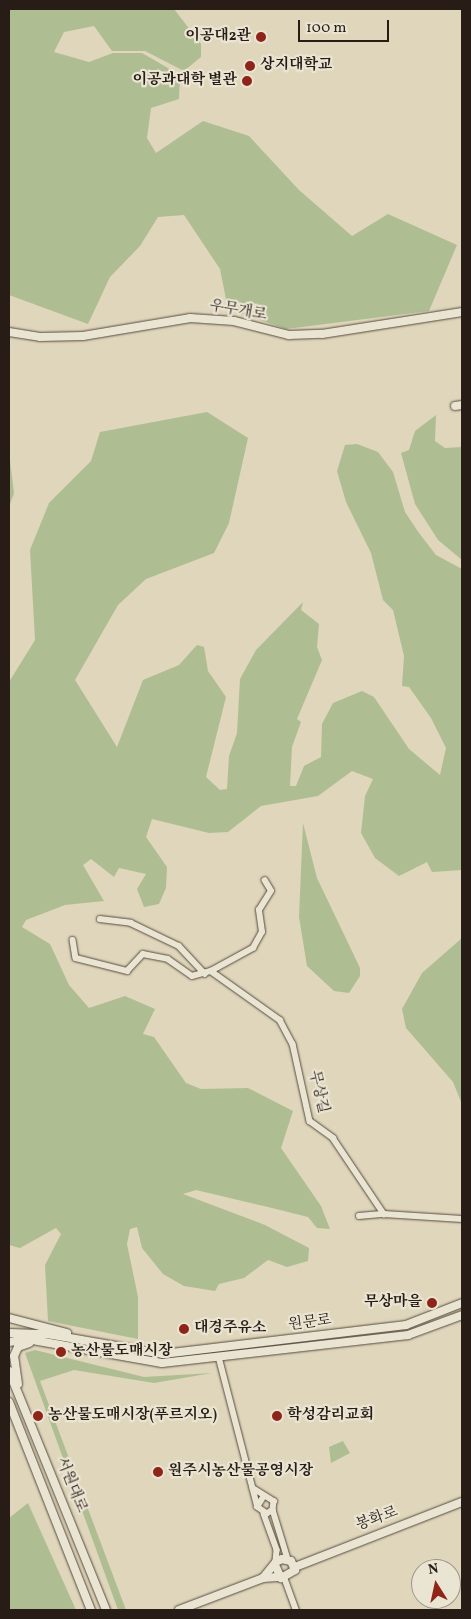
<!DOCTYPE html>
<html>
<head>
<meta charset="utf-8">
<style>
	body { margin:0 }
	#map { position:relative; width:471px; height:1619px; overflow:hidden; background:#dfd6bb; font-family:Vollkorn,"Noto Serif KR",serif }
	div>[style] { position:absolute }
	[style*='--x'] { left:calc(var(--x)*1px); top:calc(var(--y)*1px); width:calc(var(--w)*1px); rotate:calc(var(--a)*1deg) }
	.green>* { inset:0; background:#afbe92 }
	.roads { filter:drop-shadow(0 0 1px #564b3f) drop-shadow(0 0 1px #564b3f) }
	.street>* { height:5.5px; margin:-2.75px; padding:0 2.75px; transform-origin:2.75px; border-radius:2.75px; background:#eae4d3 }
	.secondary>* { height:8px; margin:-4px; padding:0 4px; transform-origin:4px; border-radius:4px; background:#eae4d3 }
	.dots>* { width:14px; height:14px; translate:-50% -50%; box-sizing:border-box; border:2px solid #eae4d3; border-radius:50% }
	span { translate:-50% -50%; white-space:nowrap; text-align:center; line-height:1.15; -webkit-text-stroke:4.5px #eae4d3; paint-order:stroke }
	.poi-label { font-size:15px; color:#281d16; font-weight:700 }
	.right { translate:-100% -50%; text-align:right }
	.left { translate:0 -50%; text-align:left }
	.street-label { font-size:15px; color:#281d16 }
	.frame { position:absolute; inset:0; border:10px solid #281d16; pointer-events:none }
	.north { position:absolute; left:411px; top:1559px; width:50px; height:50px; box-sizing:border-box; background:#eae4d3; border:1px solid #9c9487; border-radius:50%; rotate:350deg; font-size:14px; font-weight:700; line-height:20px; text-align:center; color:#281d16 }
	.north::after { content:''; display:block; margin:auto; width:18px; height:22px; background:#8f2418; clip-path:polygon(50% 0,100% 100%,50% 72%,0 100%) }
	.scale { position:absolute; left:298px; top:20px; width:91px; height:22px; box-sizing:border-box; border:2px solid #281d16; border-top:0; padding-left:6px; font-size:15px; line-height:18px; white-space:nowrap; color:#281d16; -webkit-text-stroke:4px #eae4d3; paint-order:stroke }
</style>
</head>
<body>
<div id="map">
	<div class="green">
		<i style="clip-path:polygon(9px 9px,174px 9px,201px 44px,201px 57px,184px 71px,145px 51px,112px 51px,94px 26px,64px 32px,54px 52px,89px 62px,113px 53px,142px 53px,180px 75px,179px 99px,151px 108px,147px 138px,156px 153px,203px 121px,249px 136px,299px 190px,352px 236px,388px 214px,457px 245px,429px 311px,286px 329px,228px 309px,220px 269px,184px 215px,158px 217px,140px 246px,110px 277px,88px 324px,9px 295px)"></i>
		<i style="clip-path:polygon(207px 412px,248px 438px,229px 523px,214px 553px,146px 579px,118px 605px,75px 680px,117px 747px,143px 680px,179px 665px,197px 645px,204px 647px,208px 671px,226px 697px,206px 777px,220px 790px,227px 789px,229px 756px,237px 733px,240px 679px,256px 650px,303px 602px,301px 610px,319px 624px,317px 647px,322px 660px,297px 719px,301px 722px,292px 747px,290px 786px,296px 786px,304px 766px,321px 757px,322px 724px,333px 703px,362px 691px,374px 697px,409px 749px,440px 775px,446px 748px,431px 718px,409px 687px,402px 686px,404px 656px,393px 610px,383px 600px,371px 553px,346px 502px,337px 471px,345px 445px,357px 444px,378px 452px,393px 472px,405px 512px,419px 533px,436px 555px,462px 569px,462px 870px,432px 872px,427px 862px,399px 876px,375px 858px,361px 833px,365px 796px,373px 779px,352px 771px,318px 796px,261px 806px,228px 832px,209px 833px,152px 819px,146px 837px,167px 867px,166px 888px,159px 904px,144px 907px,137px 889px,146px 874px,119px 868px,114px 877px,91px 859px,83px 865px,104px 901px,65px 905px,26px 920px,22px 927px,50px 944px,69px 985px,89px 1008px,125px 996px,155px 1009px,143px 1034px,154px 1037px,186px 1083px,201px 1089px,248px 1088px,293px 1111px,281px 1148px,321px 1206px,330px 1229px,317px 1228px,308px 1217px,268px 1207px,196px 1190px,183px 1194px,265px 1225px,309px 1248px,308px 1261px,287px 1267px,268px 1260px,244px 1278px,219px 1284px,215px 1291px,184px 1286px,163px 1274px,142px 1248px,137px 1227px,130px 1229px,127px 1244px,138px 1297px,138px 1339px,48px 1321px,45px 1265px,61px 1234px,56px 1228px,20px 1248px,9px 1245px,9px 682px,35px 640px,30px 550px,49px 503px,91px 461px,100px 432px)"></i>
		<i style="clip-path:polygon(436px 415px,435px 441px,445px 448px,462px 447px,462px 560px,438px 540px,415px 504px,401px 453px,409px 450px,415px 431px)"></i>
		<i style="clip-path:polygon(9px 453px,14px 493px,9px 507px)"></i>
		<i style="clip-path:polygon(303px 823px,317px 878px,360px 968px,360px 976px,349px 993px,334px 991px,307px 966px,299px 917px)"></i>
		<i style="clip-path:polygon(462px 938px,461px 1076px,462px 1104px,453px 1082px,406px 1028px,402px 1009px,422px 973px)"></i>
		<i style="clip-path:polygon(35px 1350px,144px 1377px,212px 1373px,154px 1383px,74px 1370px,40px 1381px,126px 1610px,118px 1610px,25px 1353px)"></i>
		<i style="clip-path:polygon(343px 1441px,350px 1453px,331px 1463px,329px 1447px)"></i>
		<i style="clip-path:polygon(28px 1503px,76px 1610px,9px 1610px,9px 1518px)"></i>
	</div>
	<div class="roads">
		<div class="street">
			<i style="--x:100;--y:919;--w:31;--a:7"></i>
			<i style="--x:131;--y:923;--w:53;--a:25.6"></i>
			<i style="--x:179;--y:946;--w:38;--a:47"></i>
			<i style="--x:73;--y:940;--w:18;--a:81"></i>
			<i style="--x:76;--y:958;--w:53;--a:14.3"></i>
			<i style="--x:127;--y:971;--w:23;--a:-47"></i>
			<i style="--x:143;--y:954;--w:25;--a:11"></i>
			<i style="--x:168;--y:959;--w:29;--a:35"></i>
			<i style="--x:192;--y:976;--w:20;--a:-15"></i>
			<i style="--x:211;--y:971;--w:85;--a:35.4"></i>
			<i style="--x:280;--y:1020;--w:27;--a:62"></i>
			<i style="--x:293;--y:1044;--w:79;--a:77.6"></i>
			<i style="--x:310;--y:1121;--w:29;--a:36"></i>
			<i style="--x:333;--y:1138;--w:92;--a:56.1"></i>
			<i style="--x:384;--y:1214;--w:78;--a:3.7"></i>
			<i style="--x:211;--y:971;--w:48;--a:-28.7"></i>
			<i style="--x:253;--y:948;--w:18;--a:-61"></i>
			<i style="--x:262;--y:932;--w:22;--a:-98"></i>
			<i style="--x:259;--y:910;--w:22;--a:-58"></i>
			<i style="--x:271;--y:891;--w:12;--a:-121"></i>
			<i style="--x:359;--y:1216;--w:25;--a:-5"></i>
			<i style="--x:219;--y:1357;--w:152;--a:75.5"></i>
			<i style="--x:253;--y:1488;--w:25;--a:32"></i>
			<i style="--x:274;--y:1501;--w:9;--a:96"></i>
			<i style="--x:273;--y:1510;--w:7;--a:146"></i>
			<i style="--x:267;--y:1514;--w:12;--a:-145"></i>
			<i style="--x:257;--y:1507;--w:13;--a:-58"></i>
			<i style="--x:273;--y:1510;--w:51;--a:73"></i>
			<i style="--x:264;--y:1514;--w:38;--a:70"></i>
			<i style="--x:277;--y:1550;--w:12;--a:95"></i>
			<i style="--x:285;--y:1579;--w:33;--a:70"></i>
		</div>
		<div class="secondary">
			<i style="--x:9;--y:332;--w:31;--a:9"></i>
			<i style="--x:40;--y:337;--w:43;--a:-1.3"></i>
			<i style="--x:83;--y:336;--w:109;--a:-9.5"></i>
			<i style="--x:190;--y:318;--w:44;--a:3.9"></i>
			<i style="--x:234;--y:321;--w:57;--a:14.3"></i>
			<i style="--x:289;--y:335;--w:33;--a:-2"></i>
			<i style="--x:322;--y:334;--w:142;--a:-8.9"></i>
			<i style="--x:455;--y:406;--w:7;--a:-8"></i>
			<i style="--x:9;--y:1318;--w:60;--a:14.5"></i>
			<i style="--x:9;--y:1333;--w:38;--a:2"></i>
			<i style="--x:47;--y:1334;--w:118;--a:9.8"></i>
			<i style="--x:163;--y:1354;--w:245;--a:-6.8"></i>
			<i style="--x:406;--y:1325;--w:60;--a:-21.4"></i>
			<i style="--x:9;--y:1342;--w:18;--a:-9"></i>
			<i style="--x:27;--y:1339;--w:137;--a:10.1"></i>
			<i style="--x:162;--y:1363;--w:248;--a:-6.5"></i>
			<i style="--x:408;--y:1335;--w:58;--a:-20.3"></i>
			<i style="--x:9;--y:1371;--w:258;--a:67.9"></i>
			<i style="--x:18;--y:1384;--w:28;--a:-98"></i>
			<i style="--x:14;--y:1356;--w:10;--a:-66"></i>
			<i style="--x:18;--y:1347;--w:12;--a:-20"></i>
			<i style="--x:9;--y:1402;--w:224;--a:68.5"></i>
			<i style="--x:295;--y:1567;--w:179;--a:-21.3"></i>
			<i style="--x:263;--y:1578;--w:21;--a:-51"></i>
			<i style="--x:276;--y:1562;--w:7;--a:-27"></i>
			<i style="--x:282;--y:1559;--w:9;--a:13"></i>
			<i style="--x:291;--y:1561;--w:10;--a:66"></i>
			<i style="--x:295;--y:1570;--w:16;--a:150"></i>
			<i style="--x:281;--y:1578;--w:14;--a:-115"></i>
			<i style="--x:179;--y:1610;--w:90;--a:-20.9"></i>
			<i style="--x:263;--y:1578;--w:15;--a:-4"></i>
		</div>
	</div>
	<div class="dots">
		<i style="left:261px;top:37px;background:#8f2418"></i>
		<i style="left:250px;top:66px;background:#8f2418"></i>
		<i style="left:247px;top:81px;background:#8f2418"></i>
		<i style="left:432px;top:1303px;background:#8f2418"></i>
		<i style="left:184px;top:1329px;background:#8f2418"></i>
		<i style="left:61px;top:1352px;background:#8f2418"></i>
		<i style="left:38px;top:1416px;background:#8f2418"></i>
		<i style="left:277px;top:1416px;background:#8f2418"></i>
		<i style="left:158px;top:1472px;background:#8f2418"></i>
	</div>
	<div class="poi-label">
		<span class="right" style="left:251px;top:37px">이공대2관</span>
		<span class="left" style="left:260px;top:66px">상지대학교</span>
		<span class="right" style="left:237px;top:81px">이공과대학 별관</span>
		<span class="right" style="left:422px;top:1303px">무상마을</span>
		<span class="left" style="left:194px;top:1329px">대경주유소</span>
		<span class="left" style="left:71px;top:1352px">농산물도매시장</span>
		<span class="left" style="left:48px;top:1416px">농산물도매시장(푸르지오)</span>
		<span class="left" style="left:287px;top:1416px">학성감리교회</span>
		<span class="left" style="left:168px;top:1472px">원주시농산물공영시장</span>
	</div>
	<div class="street-label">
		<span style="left:238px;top:311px;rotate:10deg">우무개로</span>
		<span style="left:318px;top:1092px;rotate:77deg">무상길</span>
		<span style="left:310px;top:1323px;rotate:-7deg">원문로</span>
		<span style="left:71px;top:1485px;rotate:68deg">서원대로</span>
		<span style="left:377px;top:1519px;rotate:-20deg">봉화로</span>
	</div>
	<div class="frame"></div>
	<div class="north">N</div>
	<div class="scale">100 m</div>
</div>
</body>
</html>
